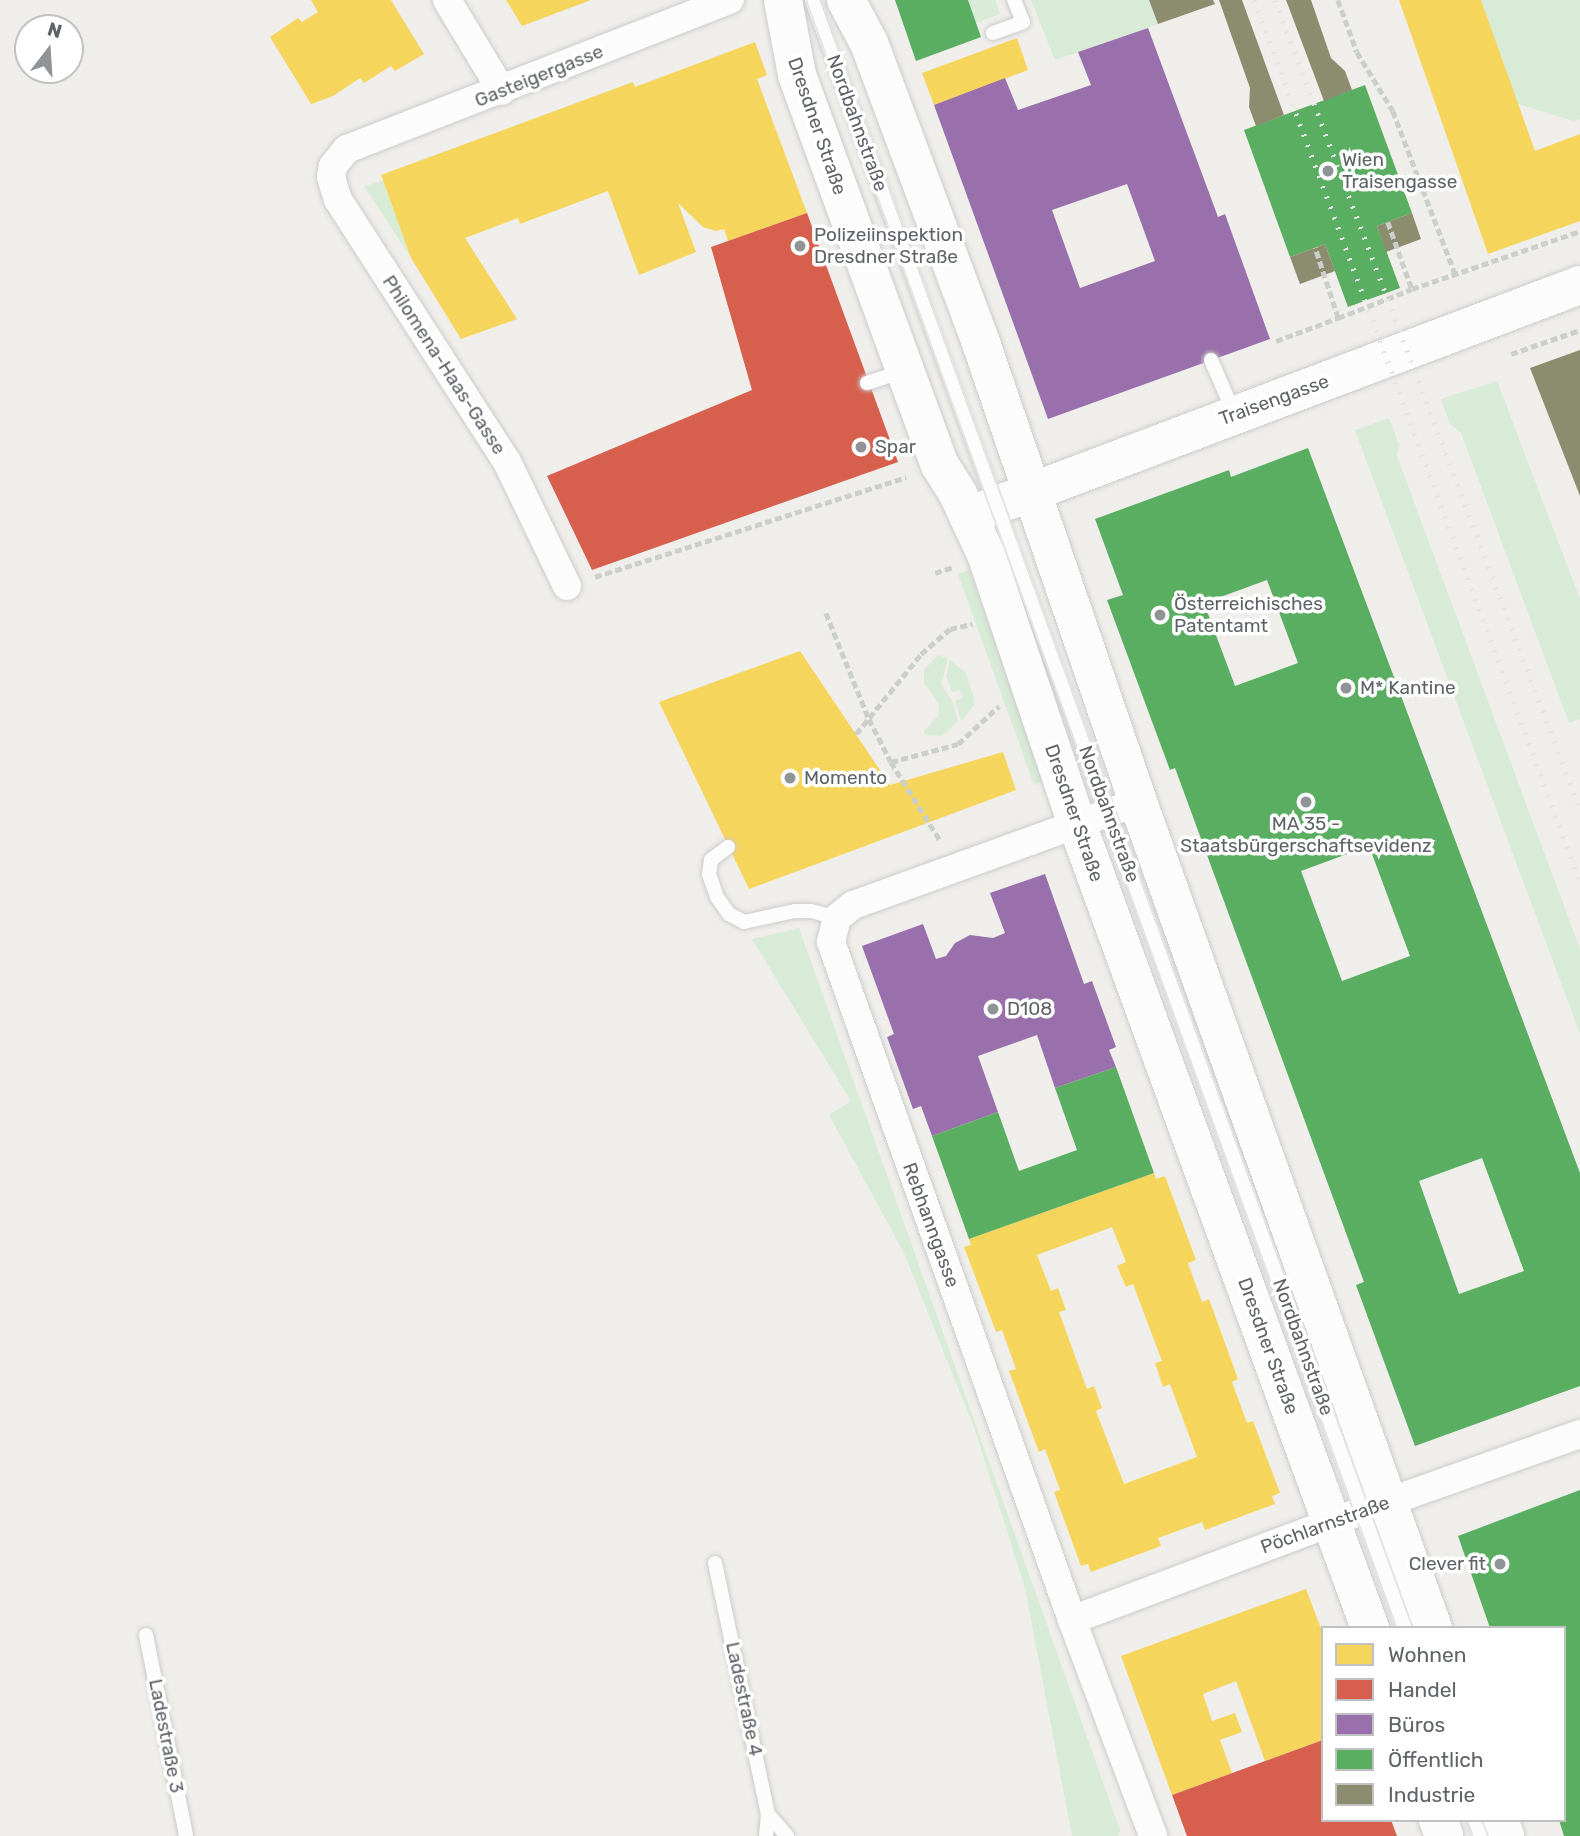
<!DOCTYPE html>
<html>
<head>
<meta charset="utf-8">
<style>
	body { margin:0 }
	#map { position:relative; width:1580px; height:1836px; overflow:hidden; background:#efeeea; font-family:Rubik,sans-serif }
	div>[style] { position:absolute }
	[style*='--x'] { left:calc(var(--x)*1px); top:calc(var(--y)*1px); width:calc(var(--w)*1px); rotate:calc(var(--a)*1deg) }
	.green>* { inset:0; background:#d8ebd6 }
	.homes>* { inset:0; background:#f6d55c }
	.shops>* { inset:0; background:#d6604d }
	.offices>* { inset:0; background:#9970ab }
	.public>* { inset:0; background:#5aae61 }
	.industry>* { inset:0; background:#8c8c6e }
	.path>* { height:4.5px; margin-top:-2.25px; transform-origin:0; background:repeating-linear-gradient(90deg,#cacfcc 0 7px,transparent 0 10.5px) }
	.roads { filter:drop-shadow(0 0 2px #cbcccc) drop-shadow(0 0 2px #cbcccc) }
	.lane>* { height:14px; margin:-7px; padding:0 7px; transform-origin:7px; border-radius:7px; background:#fdfcfc }
	.street>* { height:28px; margin:-14px; padding:0 14px; transform-origin:14px; border-radius:14px; background:#fdfcfc }
	.secondary>* { height:38px; margin:-19px; padding:0 19px; transform-origin:19px; border-radius:19px; background:#fdfcfc }
	.tram>* { height:2px; margin:-1px; padding:0 1px; transform-origin:1px; border-radius:1px; background:#e4e4e4 }
	.rail>* { height:5px; margin-top:-2.5px; transform-origin:0; background:repeating-linear-gradient(90deg,#e4e4e4 0 2px,transparent 0 11px) }
	.dots>* { width:19px; height:19px; translate:-50% -50%; box-sizing:border-box; border:4px solid #fff; border-radius:50% }
	span { translate:-50% -50%; white-space:nowrap; text-align:center; line-height:1.15; -webkit-text-stroke:7px #fff; paint-order:stroke }
	.street-label { font-size:19px; color:#5f6368 }
	.poi-label { font-size:19px; color:#5f6368 }
	.left { translate:0 -50%; text-align:left }
	.right { translate:-100% -50%; text-align:right }
	.legend { position:absolute; left:1321px; top:1626px; width:245px; height:196px; box-sizing:border-box; background:#fff; border:2px solid #bfc1c3; margin:0; padding:9px 12px; list-style:none; font-size:21px; color:#5f6368 }
	.legend li { display:flex; align-items:center; gap:14px; height:35px }
	.legend b { width:35px; border:2px solid #bfc1c3 }
	.north { position:absolute; left:14px; top:14px; width:70px; height:70px; box-sizing:border-box; background:#fff; border:2px solid #bfc1c3; border-radius:50%; rotate:17deg; font-size:19px; font-weight:700; line-height:28px; text-align:center; color:#5f6368 }
	.north::after { content:''; display:block; margin:auto; width:24px; height:32px; background:#919496; clip-path:polygon(50% 0,100% 100%,50% 72%,0 100%) }
</style>
</head>
<body>
<div id="map">
	<div class="green">
		<i style="clip-path:polygon(968px 0,995px 0,1000px 14px,976px 23px)"></i>
		<i style="clip-path:polygon(1031px 0,1149px 0,1158px 24px,1055px 60px)"></i>
		<i style="clip-path:polygon(1481px 0,1580px 0,1580px 119px,1573px 121px,1518px 104px)"></i>
		<i style="clip-path:polygon(383px 181px,411px 258px,364px 186px)"></i>
		<i style="clip-path:polygon(1497px 381px,1580px 599px,1580px 719px,1569px 723px,1461px 433px,1450px 424px,1441px 399px)"></i>
		<i style="clip-path:polygon(1389px 418px,1399px 445px,1397px 456px,1580px 949px,1580px 1034px,1355px 430px)"></i>
		<i style="clip-path:polygon(969px 570px,1045px 781px,1034px 785px,958px 574px)"></i>
		<i style="clip-path:polygon(938px 655px,948px 659px,941px 684px,952px 701px,958px 721px,942px 736px,925px 735px,924px 731px,939px 715px,939px 704px,924px 683px,924px 670px)"></i>
		<i style="clip-path:polygon(950px 660px,966px 673px,974px 698px,974px 705px,961px 721px,955px 701px,963px 698px,960px 690px,952px 692px,946px 676px)"></i>
		<i style="clip-path:polygon(799px 928px,1120px 1830px,1118px 1836px,1072px 1836px,1025px 1588px,975px 1430px,904px 1253px,829px 1115px,851px 1101px,752px 939px)"></i>
	</div>
	<div class="homes">
		<i style="clip-path:polygon(311px 0,391px 0,424px 54px,395px 71px,391px 66px,364px 83px,360px 78px,333px 96px,311px 104px,270px 37px,298px 18px,302px 22px,318px 12px)"></i>
		<i style="clip-path:polygon(506px 0,591px 0,522px 26px)"></i>
		<i style="clip-path:polygon(1399px 0,1481px 0,1535px 151px,1580px 134px,1580px 221px,1488px 254px)"></i>
		<i style="clip-path:polygon(1017px 38px,1028px 70px,934px 105px,922px 73px)"></i>
		<i style="clip-path:polygon(755px 42px,767px 75px,757px 79px,807px 213px,728px 241px,724px 229px,716px 231px,703px 227px,678px 203px,696px 252px,639px 275px,608px 191px,520px 224px,518px 218px,465px 238px,517px 319px,461px 339px,411px 258px,381px 175px,633px 82px,635px 87px)"></i>
		<i style="clip-path:polygon(800px 651px,890px 785px,1003px 752px,1016px 790px,749px 889px,659px 702px)"></i>
		<i style="clip-path:polygon(evenodd,1154px 1173px,1156px 1179px,1165px 1176px,1196px 1260px,1188px 1263px,1202px 1302px,1209px 1299px,1238px 1379px,1232px 1382px,1247px 1423px,1253px 1421px,1280px 1493px,1272px 1496px,1275px 1504px,1205px 1530px,1202px 1522px,1158px 1538px,1161px 1546px,1091px 1572px,1088px 1564px,1081px 1566px,1054px 1492px,1060px 1490px,1045px 1449px,1039px 1452px,1009px 1371px,1016px 1369px,1002px 1330px,996px 1332px,964px 1247px,971px 1245px,969px 1239px,1154px 1173px,1112px 1227px,1126px 1262px,1117px 1266px,1126px 1287px,1133px 1284px,1162px 1361px,1155px 1363px,1163px 1387px,1170px 1384px,1197px 1457px,1124px 1484px,1096px 1411px,1102px 1408px,1094px 1386px,1087px 1389px,1059px 1312px,1066px 1310px,1058px 1288px,1051px 1291px,1037px 1255px,1112px 1227px)"></i>
		<i style="clip-path:polygon(1306px 1589px,1323px 1634px,1323px 1740px,1265px 1761px,1236px 1681px,1203px 1694px,1212px 1721px,1235px 1713px,1242px 1732px,1220px 1740px,1232px 1773px,1172px 1795px,1121px 1656px)"></i>
	</div>
	<div class="shops">
		<i style="clip-path:polygon(807px 213px,898px 462px,592px 570px,547px 476px,752px 390px,711px 247px)"></i>
		<i style="clip-path:polygon(1323px 1740px,1323px 1820px,1391px 1820px,1397px 1836px,1187px 1836px,1172px 1795px)"></i>
	</div>
	<div class="offices">
		<i style="clip-path:polygon(evenodd,1148px 28px,1218px 217px,1225px 214px,1270px 339px,1048px 419px,934px 105px,1005px 78px,1018px 110px,1091px 85px,1078px 52px,1148px 28px,1127px 184px,1155px 261px,1080px 288px,1052px 210px,1127px 184px)"></i>
		<i style="clip-path:polygon(1045px 874px,1084px 984px,1092px 981px,1116px 1047px,1109px 1050px,1116px 1067px,1055px 1088px,1037px 1035px,978px 1056px,998px 1112px,932px 1136px,921px 1106px,913px 1109px,887px 1037px,894px 1034px,862px 946px,923px 924px,936px 959px,946px 956px,955px 943px,970px 935px,993px 938px,1005px 933px,990px 893px)"></i>
	</div>
	<div class="public">
		<i style="clip-path:polygon(895px 0,968px 0,981px 37px,916px 61px)"></i>
		<i style="clip-path:polygon(1365px 85px,1412px 213px,1377px 226px,1400px 288px,1348px 307px,1325px 244px,1290px 257px,1244px 130px)"></i>
		<i style="clip-path:polygon(evenodd,1308px 448px,1580px 1173px,1580px 1386px,1415px 1446px,1356px 1285px,1364px 1282px,1175px 768px,1170px 770px,1107px 600px,1123px 595px,1095px 519px,1229px 470px,1231px 477px,1308px 448px,1267px 580px,1298px 663px,1235px 686px,1204px 603px,1267px 580px,1308px 448px,1369px 846px,1410px 956px,1342px 981px,1301px 871px,1369px 846px,1308px 448px,1482px 1158px,1524px 1271px,1459px 1294px,1419px 1181px,1482px 1158px)"></i>
		<i style="clip-path:polygon(1116px 1067px,1154px 1173px,969px 1239px,932px 1136px,998px 1112px,1019px 1171px,1077px 1150px,1055px 1088px)"></i>
		<i style="clip-path:polygon(1580px 1490px,1580px 1836px,1564px 1836px,1559px 1820px,1564px 1820px,1564px 1628px,1490px 1628px,1458px 1536px)"></i>
	</div>
	<div class="industry">
		<i style="clip-path:polygon(1149px 0,1213px 0,1215px 4px,1158px 24px)"></i>
		<i style="clip-path:polygon(1219px 0,1242px 0,1284px 115px,1256px 126px,1249px 107px,1250px 88px)"></i>
		<i style="clip-path:polygon(1286px 0,1311px 0,1331px 58px,1345px 71px,1352px 90px,1324px 101px)"></i>
		<i style="clip-path:polygon(1412px 213px,1421px 239px,1386px 252px,1377px 226px)"></i>
		<i style="clip-path:polygon(1325px 244px,1335px 271px,1300px 284px,1290px 257px)"></i>
		<i style="clip-path:polygon(1580px 350px,1580px 496px,1530px 368px)"></i>
	</div>
	<div class="path">
		<i style="--x:1338;--y:0;--w:55;--a:69.9"></i>
		<i style="--x:1357;--y:52;--w:69;--a:58.6"></i>
		<i style="--x:1393;--y:111;--w:173;--a:69.1"></i>
		<i style="--x:1388;--y:222;--w:71;--a:70.3"></i>
		<i style="--x:1412;--y:289;--w:178;--a:-19"></i>
		<i style="--x:1338;--y:318;--w:79;--a:-21.4"></i>
		<i style="--x:1276;--y:341;--w:66;--a:-20.4"></i>
		<i style="--x:1338;--y:318;--w:74;--a:-108.2"></i>
		<i style="--x:1511;--y:354;--w:73;--a:-19.2"></i>
		<i style="--x:935;--y:573;--w:19;--a:-18"></i>
		<i style="--x:595;--y:577;--w:327;--a:-17.8"></i>
		<i style="--x:826;--y:613;--w:114;--a:67.9"></i>
		<i style="--x:869;--y:719;--w:48;--a:62.9"></i>
		<i style="--x:891;--y:762;--w:92;--a:57.9"></i>
		<i style="--x:856;--y:734;--w:103;--a:-50.9"></i>
		<i style="--x:921;--y:654;--w:38;--a:-41"></i>
		<i style="--x:950;--y:629;--w:23;--a:-13"></i>
		<i style="--x:891;--y:762;--w:69;--a:-15"></i>
		<i style="--x:958;--y:744;--w:56;--a:-42.8"></i>
	</div>
	<div class="roads">
		<div class="lane">
			<i style="--x:812;--y:0;--w:1733;--a:69.99"></i>
			<i style="--x:993;--y:33;--w:32;--a:-20"></i>
			<i style="--x:1023;--y:22;--w:24;--a:-112"></i>
			<i style="--x:1211;--y:360;--w:58;--a:66.5"></i>
			<i style="--x:867;--y:383;--w:39;--a:-18"></i>
			<i style="--x:728;--y:847;--w:21;--a:143"></i>
			<i style="--x:711;--y:860;--w:14;--a:98"></i>
			<i style="--x:709;--y:874;--w:24;--a:71"></i>
			<i style="--x:717;--y:897;--w:21;--a:55"></i>
			<i style="--x:729;--y:914;--w:17;--a:28"></i>
			<i style="--x:744;--y:922;--w:52;--a:-12.2"></i>
			<i style="--x:795;--y:911;--w:16;--a:0"></i>
			<i style="--x:811;--y:911;--w:27;--a:15"></i>
			<i style="--x:715;--y:1563;--w:257;--a:78.1"></i>
			<i style="--x:768;--y:1814;--w:22;--a:95"></i>
			<i style="--x:146;--y:1635;--w:205;--a:78.7"></i>
			<i style="--x:768;--y:1814;--w:29;--a:49"></i>
			<i style="--x:1475;--y:1820;--w:17;--a:69"></i>
		</div>
		<div class="street">
			<i style="--x:447;--y:0;--w:106;--a:58.9"></i>
			<i style="--x:567;--y:586;--w:138;--a:-115.8"></i>
			<i style="--x:507;--y:462;--w:312;--a:-122.8"></i>
			<i style="--x:338;--y:200;--w:24;--a:-107"></i>
			<i style="--x:331;--y:177;--w:11;--a:-80"></i>
			<i style="--x:333;--y:166;--w:22;--a:-51"></i>
			<i style="--x:347;--y:149;--w:411;--a:-21.3"></i>
			<i style="--x:1138;--y:802;--w:303;--a:160.1"></i>
			<i style="--x:853;--y:905;--w:21;--a:141"></i>
			<i style="--x:837;--y:918;--w:25;--a:104"></i>
			<i style="--x:831;--y:942;--w:720;--a:70.43"></i>
			<i style="--x:1072;--y:1620;--w:231;--a:69.4"></i>
			<i style="--x:1072;--y:1620;--w:301;--a:-20.6"></i>
			<i style="--x:1354;--y:1514;--w:240;--a:-19.5"></i>
		</div>
		<div class="secondary">
			<i style="--x:783;--y:0;--w:76;--a:79.4"></i>
			<i style="--x:797;--y:75;--w:415;--a:69.9"></i>
			<i style="--x:940;--y:465;--w:34;--a:58"></i>
			<i style="--x:958;--y:494;--w:66;--a:65"></i>
			<i style="--x:986;--y:554;--w:285;--a:71.4"></i>
			<i style="--x:1077;--y:824;--w:856;--a:69.98"></i>
			<i style="--x:846;--y:0;--w:49;--a:61.9"></i>
			<i style="--x:869;--y:43;--w:323;--a:69.5"></i>
			<i style="--x:982;--y:346;--w:482;--a:71.1"></i>
			<i style="--x:1138;--y:802;--w:877;--a:70.35"></i>
			<i style="--x:968;--y:516;--w:654;--a:-20.68"></i>
			<i style="--x:1438;--y:1820;--w:17;--a:69"></i>
			<i style="--x:1499;--y:1820;--w:17;--a:69"></i>
		</div>
	</div>
	<div class="tram">
		<i style="--x:806;--y:0;--w:1732;--a:70.08"></i>
		<i style="--x:821;--y:0;--w:1732;--a:70.02"></i>
		<i style="--x:1466;--y:1820;--w:17;--a:69"></i>
		<i style="--x:1482;--y:1820;--w:17;--a:69"></i>
	</div>
	<div class="rail">
		<i style="--x:1254;--y:0;--w:940;--a:69.71"></i>
		<i style="--x:1275;--y:0;--w:866;--a:69.37"></i>
	</div>
	<div class="dots">
		<i style="left:1328px;top:171px;background:#919496"></i>
		<i style="left:800px;top:246px;background:#919496"></i>
		<i style="left:861px;top:447px;background:#919496"></i>
		<i style="left:1160px;top:615px;background:#919496"></i>
		<i style="left:1346px;top:688px;background:#919496"></i>
		<i style="left:790px;top:778px;background:#919496"></i>
		<i style="left:1306px;top:802px;background:#919496"></i>
		<i style="left:993px;top:1009px;background:#919496"></i>
		<i style="left:1500px;top:1564px;background:#919496"></i>
	</div>
	<div class="street-label">
		<span style="left:539px;top:76px;rotate:-22deg">Gasteigergasse</span>
		<span style="left:857px;top:123px;rotate:70deg">Nordbahnstraße</span>
		<span style="left:817px;top:126px;rotate:71deg">Dresdner Straße</span>
		<span style="left:444px;top:365px;rotate:57deg">Philomena-Haas-Gasse</span>
		<span style="left:1274px;top:400px;rotate:-20deg">Traisengasse</span>
		<span style="left:1074px;top:813px;rotate:71deg">Dresdner Straße</span>
		<span style="left:1109px;top:814px;rotate:70deg">Nordbahnstraße</span>
		<span style="left:931px;top:1225px;rotate:70deg">Rebhanngasse</span>
		<span style="left:1268px;top:1346px;rotate:70deg">Dresdner Straße</span>
		<span style="left:1303px;top:1347px;rotate:70deg">Nordbahnstraße</span>
		<span style="left:1325px;top:1525px;rotate:-20deg">Pöchlarnstraße</span>
		<span style="left:744px;top:1699px;rotate:78deg">Ladestraße 4</span>
		<span style="left:166px;top:1736px;rotate:79deg">Ladestraße 3</span>
	</div>
	<div class="poi-label">
		<span class="left" style="left:1342px;top:171px">Wien<br>Traisengasse</span>
		<span class="left" style="left:814px;top:246px">Polizeiinspektion<br>Dresdner Straße</span>
		<span class="left" style="left:875px;top:447px">Spar</span>
		<span class="left" style="left:1174px;top:615px">Österreichisches<br>Patentamt</span>
		<span class="left" style="left:1360px;top:688px">M* Kantine</span>
		<span class="left" style="left:804px;top:778px">Momento</span>
		<span style="left:1306px;top:835px">MA 35 -<br>Staatsbürgerschaftsevidenz</span>
		<span class="left" style="left:1007px;top:1009px">D108</span>
		<span class="right" style="left:1486px;top:1564px">Clever fit</span>
	</div>
	<ul class="legend">
	<li><b style="height:19px;background:#f6d55c"></b>Wohnen</li>
	<li><b style="height:19px;background:#d6604d"></b>Handel</li>
	<li><b style="height:19px;background:#9970ab"></b>Büros</li>
	<li><b style="height:19px;background:#5aae61"></b>Öffentlich</li>
	<li><b style="height:19px;background:#8c8c6e"></b>Industrie</li>
	</ul>
	<div class="north">N</div>
</div>
</body>
</html>
